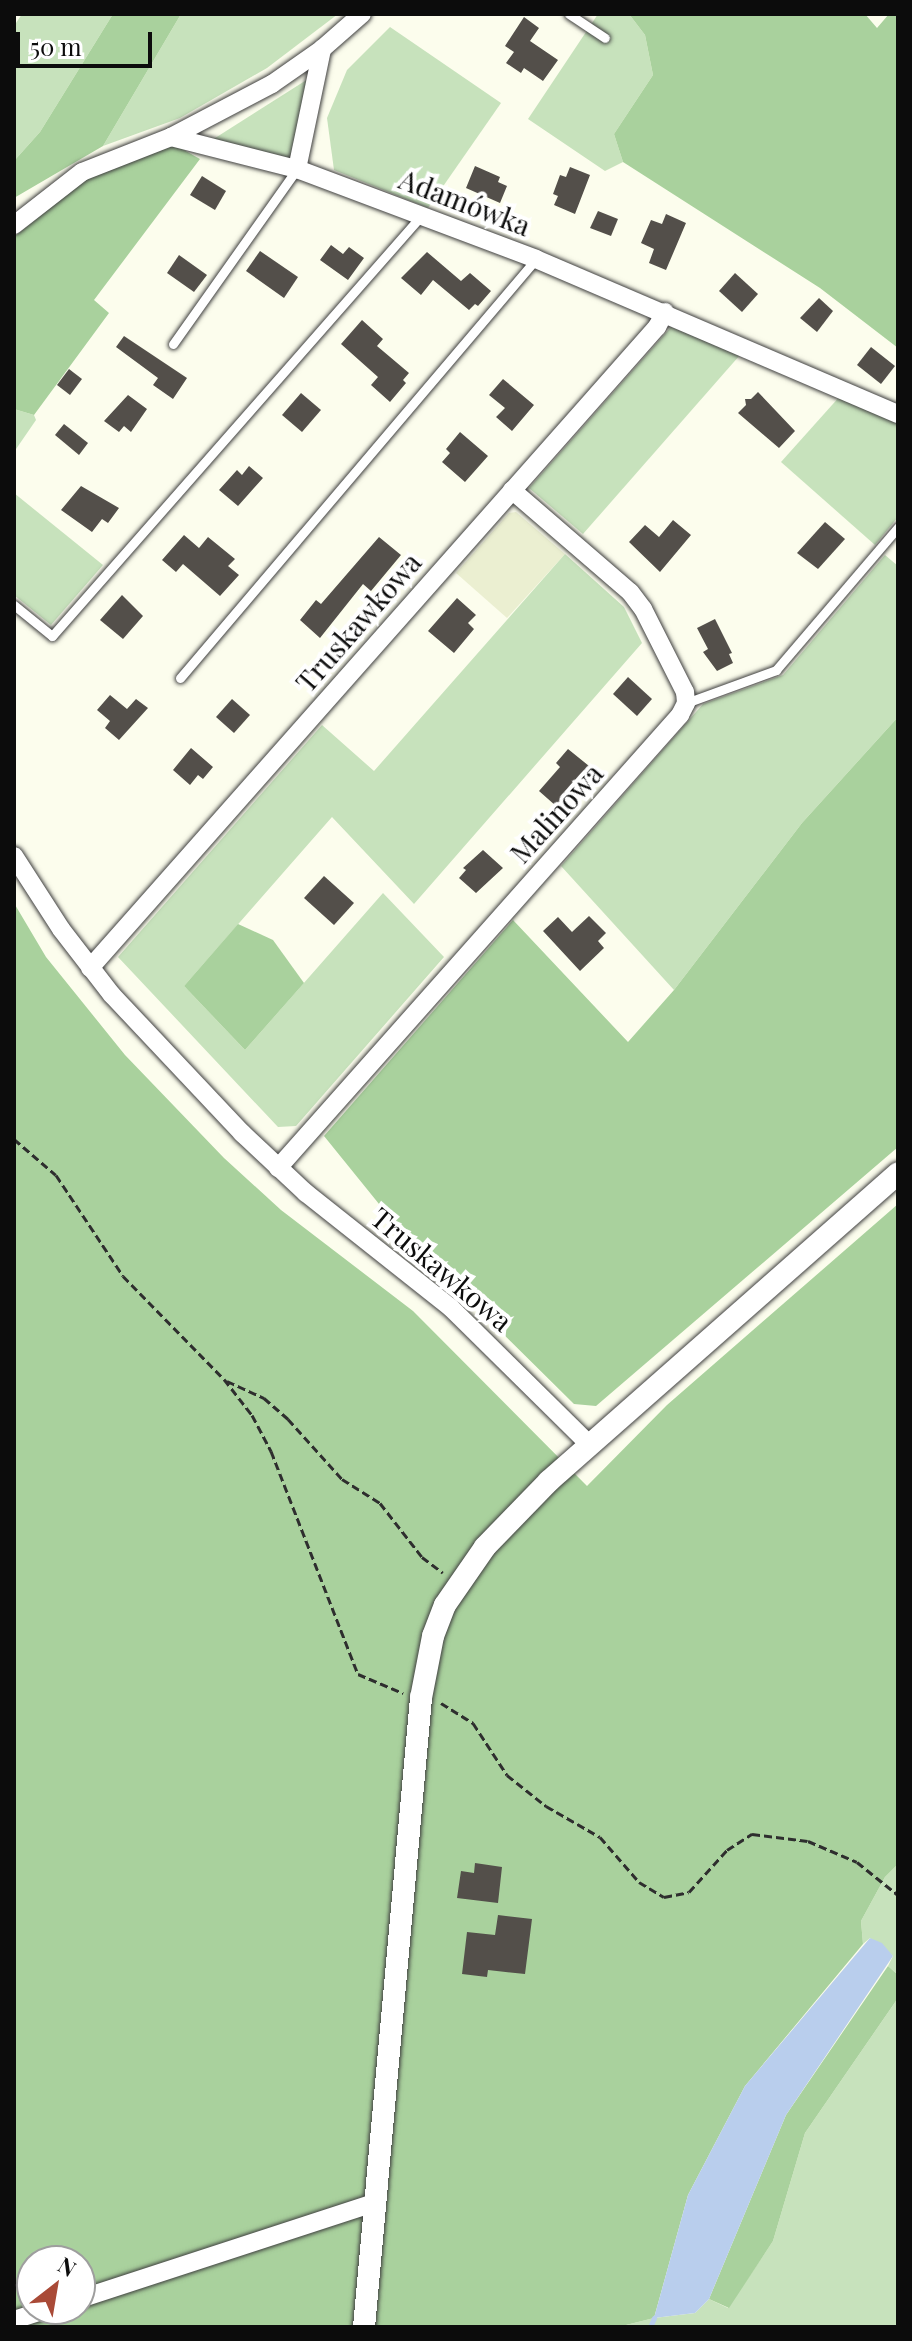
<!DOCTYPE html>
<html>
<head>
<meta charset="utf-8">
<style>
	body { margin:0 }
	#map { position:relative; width:912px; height:2341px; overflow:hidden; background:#fcfded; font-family:"Playfair Display",serif }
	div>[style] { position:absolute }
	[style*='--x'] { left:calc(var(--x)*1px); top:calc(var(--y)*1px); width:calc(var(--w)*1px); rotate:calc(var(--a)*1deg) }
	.farmland>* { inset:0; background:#ebefd1 }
	.green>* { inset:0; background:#c7e2bc }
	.forest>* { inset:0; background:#a9d19d }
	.water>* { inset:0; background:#b9ceed }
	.stream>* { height:5px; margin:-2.5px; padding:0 2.5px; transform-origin:2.5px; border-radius:2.5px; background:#b9ceed }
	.building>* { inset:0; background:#534f4a }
	.path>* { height:3px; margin-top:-1.5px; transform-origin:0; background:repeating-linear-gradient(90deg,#2e2e2e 0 8px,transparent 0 12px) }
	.roads { filter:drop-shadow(0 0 2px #3f3f3f) drop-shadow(0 0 2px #3f3f3f) }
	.service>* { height:9px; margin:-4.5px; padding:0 4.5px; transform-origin:4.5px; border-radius:4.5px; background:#fff }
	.minor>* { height:18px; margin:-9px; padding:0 9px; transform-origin:9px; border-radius:9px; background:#fff }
	.tertiary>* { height:22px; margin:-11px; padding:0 11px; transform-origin:11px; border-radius:11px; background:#fff }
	span { translate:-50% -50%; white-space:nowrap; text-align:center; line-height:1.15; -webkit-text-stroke:8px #fff; paint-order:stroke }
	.street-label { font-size:28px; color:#0c0c0c }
	.frame { position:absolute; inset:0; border:16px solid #0c0c0c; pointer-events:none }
	.north { position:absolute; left:16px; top:2245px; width:80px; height:80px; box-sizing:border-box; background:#fff; border:2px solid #9e9e9e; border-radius:50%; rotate:31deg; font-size:22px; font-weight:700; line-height:32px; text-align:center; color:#0c0c0c }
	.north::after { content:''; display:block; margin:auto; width:28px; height:36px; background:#a94a37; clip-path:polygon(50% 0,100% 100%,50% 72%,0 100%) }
	.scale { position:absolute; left:16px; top:32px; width:136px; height:36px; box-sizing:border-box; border:4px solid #0c0c0c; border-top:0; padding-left:10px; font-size:24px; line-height:28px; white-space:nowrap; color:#0c0c0c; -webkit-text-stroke:6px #fff; paint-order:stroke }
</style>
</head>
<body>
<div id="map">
	<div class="farmland">
		<i style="clip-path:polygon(516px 512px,565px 554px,507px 618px,456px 573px,509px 513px)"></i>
	</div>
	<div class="green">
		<i style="clip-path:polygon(22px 14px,113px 14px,40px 132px,14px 161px,14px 26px)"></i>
		<i style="clip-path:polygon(181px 14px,338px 14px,267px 68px,180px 118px,103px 146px)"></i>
		<i style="clip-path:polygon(598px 14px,629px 14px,645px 35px,653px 75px,614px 134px,623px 162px,605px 171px,528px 119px)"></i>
		<i style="clip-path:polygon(390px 27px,501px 103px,428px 208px,334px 170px,327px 118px,347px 70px)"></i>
		<i style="clip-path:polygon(308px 79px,290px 158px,212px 140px)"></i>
		<i style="clip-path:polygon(671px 327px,740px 355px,583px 534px,529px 488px)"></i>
		<i style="clip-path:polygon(841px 395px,898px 418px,898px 517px,875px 545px,781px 462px)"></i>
		<i style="clip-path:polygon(14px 409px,34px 415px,36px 420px,14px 452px)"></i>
		<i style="clip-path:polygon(14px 493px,103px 565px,51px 625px,14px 595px)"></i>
		<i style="clip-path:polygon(565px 554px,624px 607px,642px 643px,414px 904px,332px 817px,184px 986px,245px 1050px,383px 893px,444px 957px,296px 1126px,278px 1127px,118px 957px,322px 725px,374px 771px)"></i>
		<i style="clip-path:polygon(885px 555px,898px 566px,898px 717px,802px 823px,674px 990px,561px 866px,703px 704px,783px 675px)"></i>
		<i style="clip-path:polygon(898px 1864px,898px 1975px,888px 1966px,893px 1956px,870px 1938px,863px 1944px,861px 1921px,885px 1877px)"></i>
		<i style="clip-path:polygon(898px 1998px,898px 2327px,618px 2327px,654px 2318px,695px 2313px,709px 2299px,728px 2308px,773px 2241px,805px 2133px)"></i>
	</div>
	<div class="forest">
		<i style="clip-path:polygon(113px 14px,181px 14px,103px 146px,14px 198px,14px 161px,40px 132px)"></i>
		<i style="clip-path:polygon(629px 14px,865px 14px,877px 28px,889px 14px,898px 14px,898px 348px,820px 288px,623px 162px,614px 134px,653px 75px,645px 35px)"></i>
		<i style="clip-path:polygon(175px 145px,200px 159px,94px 300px,109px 313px,34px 415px,14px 409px,14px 237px,90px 176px)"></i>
		<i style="clip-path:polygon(898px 717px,898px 1147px,596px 1406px,574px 1404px,480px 1311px,430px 1267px,324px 1136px,513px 920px,628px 1042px,674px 990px,802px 823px)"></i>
		<i style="clip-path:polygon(evenodd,14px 903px,46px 957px,125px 1055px,224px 1158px,281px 1210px,413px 1311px,587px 1486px,667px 1405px,898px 1204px,898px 1864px,885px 1877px,861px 1921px,863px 1944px,745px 2086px,688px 2195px,654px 2318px,618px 2327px,14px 2327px,14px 903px,32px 2261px,80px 2261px,80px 2309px,32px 2309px,32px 2261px)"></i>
		<i style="clip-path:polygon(238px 924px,273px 940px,304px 983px,245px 1050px,184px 986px)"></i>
		<i style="clip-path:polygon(888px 1966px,898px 1975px,898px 1998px,805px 2133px,773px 2241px,729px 2308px,709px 2299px,786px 2115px)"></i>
	</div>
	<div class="water">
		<i style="clip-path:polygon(870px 1938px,882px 1943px,893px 1956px,786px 2115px,709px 2299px,695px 2313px,654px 2318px,688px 2195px,745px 2086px)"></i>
	</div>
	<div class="stream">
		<i style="--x:650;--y:2327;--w:10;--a:-66"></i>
	</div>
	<div class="building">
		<i style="clip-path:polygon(524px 17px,539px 28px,530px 41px,558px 60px,543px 81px,524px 68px,521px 73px,506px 63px,514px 52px,505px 46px)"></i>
		<i style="clip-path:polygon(475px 166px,500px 177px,498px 182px,507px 186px,500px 203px,466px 188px)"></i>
		<i style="clip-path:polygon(570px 167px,590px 175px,575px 214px,554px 205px,558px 196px,553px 194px,560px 175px,566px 177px)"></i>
		<i style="clip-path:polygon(202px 176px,226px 191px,215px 210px,190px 195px)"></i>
		<i style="clip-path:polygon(598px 211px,618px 219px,611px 236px,590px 228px)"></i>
		<i style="clip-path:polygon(666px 214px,686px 223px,666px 270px,649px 263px,654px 249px,641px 243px,651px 220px,662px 224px)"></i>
		<i style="clip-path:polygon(331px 245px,343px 254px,349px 247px,364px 258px,348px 280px,320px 260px)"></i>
		<i style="clip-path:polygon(260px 251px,298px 277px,284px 298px,246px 271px)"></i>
		<i style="clip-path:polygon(427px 252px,461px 281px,470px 273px,491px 291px,478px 306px,475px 304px,469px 310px,433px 280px,421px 295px,401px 278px)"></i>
		<i style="clip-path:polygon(179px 255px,207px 275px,194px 292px,167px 273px)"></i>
		<i style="clip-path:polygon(735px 273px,758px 294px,742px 312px,719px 291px)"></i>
		<i style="clip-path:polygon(819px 298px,833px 311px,817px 332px,800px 318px)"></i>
		<i style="clip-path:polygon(362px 320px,383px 339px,377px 346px,409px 373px,403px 380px,406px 383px,390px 402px,371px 385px,378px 377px,341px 344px)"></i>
		<i style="clip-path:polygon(124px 336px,187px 378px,173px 399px,153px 385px,158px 378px,116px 347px)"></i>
		<i style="clip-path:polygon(871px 347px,895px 366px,881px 384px,857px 365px)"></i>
		<i style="clip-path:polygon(69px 369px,82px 379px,70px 395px,57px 385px)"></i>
		<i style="clip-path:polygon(503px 379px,534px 405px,512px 431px,496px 417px,505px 408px,489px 395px)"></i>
		<i style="clip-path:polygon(758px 392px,795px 431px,779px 448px,738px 413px,746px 405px,745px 399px,751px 399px)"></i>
		<i style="clip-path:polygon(301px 393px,321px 410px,302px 432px,282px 415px)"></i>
		<i style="clip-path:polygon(128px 395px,147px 409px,131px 432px,124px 426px,119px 432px,104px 421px)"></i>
		<i style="clip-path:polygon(64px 424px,88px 443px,79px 455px,55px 435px)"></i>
		<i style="clip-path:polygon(460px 432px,488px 456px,465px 482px,442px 462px,450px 453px,446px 449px)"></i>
		<i style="clip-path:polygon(249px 466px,263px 478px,238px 506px,219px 490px,237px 470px,242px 475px)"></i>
		<i style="clip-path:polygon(81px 486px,119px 508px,108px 523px,102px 519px,92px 532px,61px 510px)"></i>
		<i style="clip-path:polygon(673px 520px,691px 535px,660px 572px,629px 542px,645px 525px,659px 537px)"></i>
		<i style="clip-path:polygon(825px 522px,845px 539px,818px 569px,797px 553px)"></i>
		<i style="clip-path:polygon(184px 535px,199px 548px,208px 537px,235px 559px,228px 566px,239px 575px,220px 596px,183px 564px,176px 572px,162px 560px)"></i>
		<i style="clip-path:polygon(379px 537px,401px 555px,371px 591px,363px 584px,320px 638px,300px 620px,316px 600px,321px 604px)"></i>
		<i style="clip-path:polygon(122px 595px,143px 616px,123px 639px,100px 620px)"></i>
		<i style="clip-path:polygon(457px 598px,476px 615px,468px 623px,474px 629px,454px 653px,428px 631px)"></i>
		<i style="clip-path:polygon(715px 619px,732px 653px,729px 654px,733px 663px,717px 671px,703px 652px,708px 649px,697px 628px)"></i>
		<i style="clip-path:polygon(628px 677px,652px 699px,637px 716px,613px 694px)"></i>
		<i style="clip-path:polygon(110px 695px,127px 709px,136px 699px,148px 708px,119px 740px,105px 728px,110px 721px,97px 710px)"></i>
		<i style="clip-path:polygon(232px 699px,250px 715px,234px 733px,216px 717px)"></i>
		<i style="clip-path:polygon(191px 748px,213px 767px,203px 779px,198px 775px,190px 785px,173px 770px)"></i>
		<i style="clip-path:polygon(568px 749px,589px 766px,556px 806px,539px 791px,560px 767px,556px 763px)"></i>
		<i style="clip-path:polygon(483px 850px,503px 868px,476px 893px,459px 878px,466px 870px,463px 868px)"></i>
		<i style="clip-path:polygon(324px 876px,354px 903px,334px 925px,304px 898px)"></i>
		<i style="clip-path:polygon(589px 916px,606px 933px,598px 941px,604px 948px,580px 971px,543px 931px,558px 917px,572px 932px)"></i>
		<i style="clip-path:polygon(475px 1863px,502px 1867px,498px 1903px,457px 1898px,461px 1871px,474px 1873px)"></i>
		<i style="clip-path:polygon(498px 1915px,532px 1919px,525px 1974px,488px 1970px,487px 1977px,462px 1974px,467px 1932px,495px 1935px)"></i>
	</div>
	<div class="path">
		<i style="--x:14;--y:1139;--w:55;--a:40.6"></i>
		<i style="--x:56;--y:1175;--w:121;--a:56.4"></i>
		<i style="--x:123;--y:1276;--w:144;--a:45.6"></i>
		<i style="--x:224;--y:1379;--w:46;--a:52.1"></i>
		<i style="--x:252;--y:1415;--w:41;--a:62.2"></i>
		<i style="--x:271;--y:1451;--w:239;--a:68.7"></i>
		<i style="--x:358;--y:1674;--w:49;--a:22.9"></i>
		<i style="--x:227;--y:1381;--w:41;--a:24.7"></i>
		<i style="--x:264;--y:1398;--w:32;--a:41"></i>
		<i style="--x:288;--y:1419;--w:81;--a:48"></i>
		<i style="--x:342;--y:1479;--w:45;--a:32.3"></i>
		<i style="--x:380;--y:1503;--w:68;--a:52.1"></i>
		<i style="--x:422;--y:1557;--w:26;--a:37"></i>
		<i style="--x:441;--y:1703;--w:38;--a:32"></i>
		<i style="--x:473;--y:1723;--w:62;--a:56.8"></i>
		<i style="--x:507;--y:1775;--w:50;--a:38.5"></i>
		<i style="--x:546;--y:1806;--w:62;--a:29.9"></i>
		<i style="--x:600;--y:1837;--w:60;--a:49.1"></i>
		<i style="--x:639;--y:1882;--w:29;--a:31"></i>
		<i style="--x:664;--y:1897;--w:25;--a:-11"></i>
		<i style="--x:689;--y:1892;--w:57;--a:-47.9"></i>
		<i style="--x:727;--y:1850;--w:30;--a:-33"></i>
		<i style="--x:752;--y:1834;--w:56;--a:7.1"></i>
		<i style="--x:808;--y:1841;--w:53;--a:23.2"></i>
		<i style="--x:857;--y:1862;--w:53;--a:38.8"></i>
	</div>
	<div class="roads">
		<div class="service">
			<i style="--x:569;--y:14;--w:43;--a:33.7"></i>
			<i style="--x:173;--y:344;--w:214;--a:-54.7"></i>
			<i style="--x:14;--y:605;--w:49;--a:39.2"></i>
			<i style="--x:52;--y:636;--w:559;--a:-48.7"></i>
			<i style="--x:180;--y:678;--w:550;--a:-49.65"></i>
			<i style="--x:686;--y:703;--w:96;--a:-20.1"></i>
			<i style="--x:776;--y:670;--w:188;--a:-49.5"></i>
		</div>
		<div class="minor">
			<i style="--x:171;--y:137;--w:130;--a:14.3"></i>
			<i style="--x:297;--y:169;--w:255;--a:20.6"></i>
			<i style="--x:536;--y:259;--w:394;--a:23.2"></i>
			<i style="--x:297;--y:169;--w:123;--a:-78.2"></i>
			<i style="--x:14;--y:225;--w:86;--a:-37.9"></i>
			<i style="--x:82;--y:172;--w:96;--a:-21.5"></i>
			<i style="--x:171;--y:137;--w:114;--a:-27.7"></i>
			<i style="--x:272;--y:84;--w:61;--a:-35"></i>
			<i style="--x:322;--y:49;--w:53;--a:-41.2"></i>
			<i style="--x:14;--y:856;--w:87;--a:57.2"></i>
			<i style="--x:61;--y:929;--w:83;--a:52.3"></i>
			<i style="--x:112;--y:995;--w:190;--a:46.7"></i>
			<i style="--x:242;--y:1133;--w:88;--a:43.2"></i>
			<i style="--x:306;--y:1193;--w:185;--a:38.4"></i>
			<i style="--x:451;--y:1308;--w:194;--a:44.6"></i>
			<i style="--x:90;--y:968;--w:856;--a:-48.51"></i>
			<i style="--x:657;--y:327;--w:17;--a:-62"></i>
			<i style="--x:278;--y:1168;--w:606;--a:-48.41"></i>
			<i style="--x:680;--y:715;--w:13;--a:-63"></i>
			<i style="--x:686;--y:703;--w:11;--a:-95"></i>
			<i style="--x:685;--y:692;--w:93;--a:-116.8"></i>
			<i style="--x:643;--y:609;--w:21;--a:-127"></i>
			<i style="--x:630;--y:592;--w:156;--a:-139.2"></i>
			<i style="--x:80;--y:2299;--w:309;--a:-18.1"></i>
			<i style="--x:14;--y:2320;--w:36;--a:-18"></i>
		</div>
		<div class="tertiary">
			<i style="--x:364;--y:2327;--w:632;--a:-84.82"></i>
			<i style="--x:421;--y:1698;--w:63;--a:-79"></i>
			<i style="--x:433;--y:1636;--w:33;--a:-69"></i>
			<i style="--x:445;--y:1605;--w:70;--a:-55.4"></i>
			<i style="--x:485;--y:1547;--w:92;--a:-45.9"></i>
			<i style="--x:549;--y:1481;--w:465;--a:-41.4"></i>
		</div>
	</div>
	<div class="street-label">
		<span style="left:465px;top:202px;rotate:21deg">Adamówka</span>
		<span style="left:358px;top:622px;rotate:-49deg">Truskawkowa</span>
		<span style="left:556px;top:813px;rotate:-48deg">Malinowa</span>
		<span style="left:442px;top:1269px;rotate:40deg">Truskawkowa</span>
	</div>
	<div class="frame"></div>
	<div class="north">N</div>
	<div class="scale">50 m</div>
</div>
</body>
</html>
